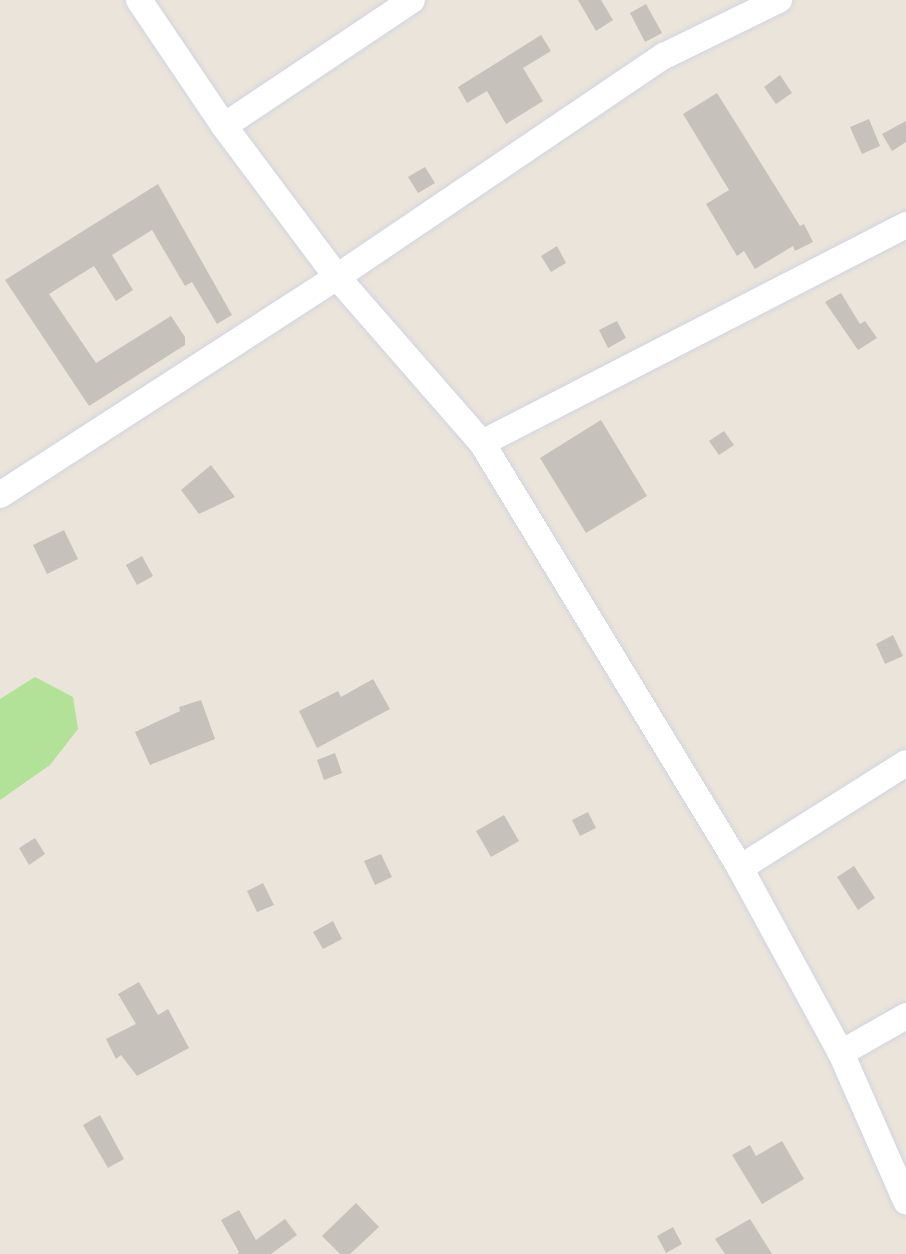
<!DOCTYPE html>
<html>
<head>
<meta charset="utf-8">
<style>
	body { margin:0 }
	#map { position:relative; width:906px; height:1254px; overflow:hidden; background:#ebe4da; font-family:Rubik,sans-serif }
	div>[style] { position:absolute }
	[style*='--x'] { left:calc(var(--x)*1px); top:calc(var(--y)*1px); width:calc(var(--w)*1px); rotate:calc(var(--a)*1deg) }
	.green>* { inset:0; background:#b2e297 }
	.building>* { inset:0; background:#c6c1ba }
	.roads { filter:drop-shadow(0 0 2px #d0d3e2) drop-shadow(0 0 2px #d0d3e2) }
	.minor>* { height:26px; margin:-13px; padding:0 13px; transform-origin:13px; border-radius:13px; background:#fff }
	span { translate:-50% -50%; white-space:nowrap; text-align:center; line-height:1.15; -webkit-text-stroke:5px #fff; paint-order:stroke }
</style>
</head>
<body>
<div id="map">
	<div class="green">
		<i style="clip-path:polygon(35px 677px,73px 697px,78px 729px,50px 765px,0 800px,0 699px)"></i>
	</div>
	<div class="building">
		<i style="clip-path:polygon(578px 0,601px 0,613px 20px,596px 31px)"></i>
		<i style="clip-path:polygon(646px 4px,662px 33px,645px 42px,630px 13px)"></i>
		<i style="clip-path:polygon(541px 35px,551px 51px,523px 68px,543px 101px,506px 124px,487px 91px,467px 103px,458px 87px)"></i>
		<i style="clip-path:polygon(780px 75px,792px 93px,776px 104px,764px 87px)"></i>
		<i style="clip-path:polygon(717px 93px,800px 226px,804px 224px,813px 242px,795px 251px,793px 246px,755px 269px,744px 251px,737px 256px,706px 204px,729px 190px,683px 114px)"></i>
		<i style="clip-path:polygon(869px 119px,880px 146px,862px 154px,850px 127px)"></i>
		<i style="clip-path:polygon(906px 121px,906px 142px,892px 151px,882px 134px)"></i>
		<i style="clip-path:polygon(425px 167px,435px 183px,418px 193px,408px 177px)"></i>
		<i style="clip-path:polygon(158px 184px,232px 315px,217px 324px,192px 282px,185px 286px,152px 230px,112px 255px,133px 290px,116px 301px,94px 266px,49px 294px,96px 363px,171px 316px,185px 337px,185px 345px,89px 406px,5px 280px)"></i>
		<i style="clip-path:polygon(557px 246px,566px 263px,551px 272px,541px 256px)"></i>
		<i style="clip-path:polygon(841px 293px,860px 324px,865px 321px,877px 338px,858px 350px,825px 302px)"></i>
		<i style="clip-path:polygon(617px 321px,626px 338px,608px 348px,599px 330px)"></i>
		<i style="clip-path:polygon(601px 420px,647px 496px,586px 533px,540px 458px)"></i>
		<i style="clip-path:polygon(724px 431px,734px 445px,719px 455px,709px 441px)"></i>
		<i style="clip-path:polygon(211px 465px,235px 497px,199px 514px,181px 490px)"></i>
		<i style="clip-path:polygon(64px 530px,78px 559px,47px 574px,33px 545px)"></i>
		<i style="clip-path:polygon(142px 556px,153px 576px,137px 585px,126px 565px)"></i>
		<i style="clip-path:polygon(893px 635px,903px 656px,885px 664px,876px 644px)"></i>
		<i style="clip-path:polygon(373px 679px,390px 709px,317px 748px,299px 711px,338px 691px,341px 697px)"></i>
		<i style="clip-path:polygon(201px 700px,215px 739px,150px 765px,135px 732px,180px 711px,179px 707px)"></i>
		<i style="clip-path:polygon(335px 753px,342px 773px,324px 780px,317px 760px)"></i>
		<i style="clip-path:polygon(588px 812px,596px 828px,580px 836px,572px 820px)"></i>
		<i style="clip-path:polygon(504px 815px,519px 841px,491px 857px,476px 831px)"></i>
		<i style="clip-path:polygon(35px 838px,45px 854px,29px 865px,19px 848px)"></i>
		<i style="clip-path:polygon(381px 854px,392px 877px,375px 885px,364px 861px)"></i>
		<i style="clip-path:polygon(854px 866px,875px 898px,858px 910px,837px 877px)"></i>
		<i style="clip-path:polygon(263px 883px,274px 905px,257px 912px,247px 891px)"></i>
		<i style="clip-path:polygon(333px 921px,342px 939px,323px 949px,313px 932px)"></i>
		<i style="clip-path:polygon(139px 982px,158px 1015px,168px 1009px,189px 1048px,137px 1076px,121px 1055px,116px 1059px,106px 1039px,136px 1024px,118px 994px)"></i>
		<i style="clip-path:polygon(100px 1115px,124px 1159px,108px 1168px,83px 1125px)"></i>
		<i style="clip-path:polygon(782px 1141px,804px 1179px,762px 1204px,732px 1155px,750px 1145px,756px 1156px)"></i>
		<i style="clip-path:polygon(356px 1203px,379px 1227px,350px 1254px,340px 1254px,322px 1236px)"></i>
		<i style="clip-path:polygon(239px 1210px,256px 1240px,285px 1219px,297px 1235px,271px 1254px,237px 1254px,239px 1252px,221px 1220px)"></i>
		<i style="clip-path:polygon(750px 1219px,772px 1254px,725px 1254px,715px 1239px)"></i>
		<i style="clip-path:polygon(673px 1227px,682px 1244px,666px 1253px,657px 1236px)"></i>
	</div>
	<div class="roads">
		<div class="minor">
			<i style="--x:139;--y:0;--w:152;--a:56"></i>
			<i style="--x:224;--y:126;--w:189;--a:53.2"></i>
			<i style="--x:337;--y:277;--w:220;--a:48.9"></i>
			<i style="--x:482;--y:443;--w:497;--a:58.7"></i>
			<i style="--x:740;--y:868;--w:211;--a:61.4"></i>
			<i style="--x:841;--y:1053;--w:162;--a:66.3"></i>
			<i style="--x:224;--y:126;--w:226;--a:-33.8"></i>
			<i style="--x:482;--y:443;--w:477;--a:-27.2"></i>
			<i style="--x:0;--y:495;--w:401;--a:-32.9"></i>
			<i style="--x:337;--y:277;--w:395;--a:-34.1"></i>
			<i style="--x:664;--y:56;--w:128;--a:-26"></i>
			<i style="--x:740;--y:868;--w:196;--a:-32.3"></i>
			<i style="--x:841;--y:1053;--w:75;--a:-29.6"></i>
		</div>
	</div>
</div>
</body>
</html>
